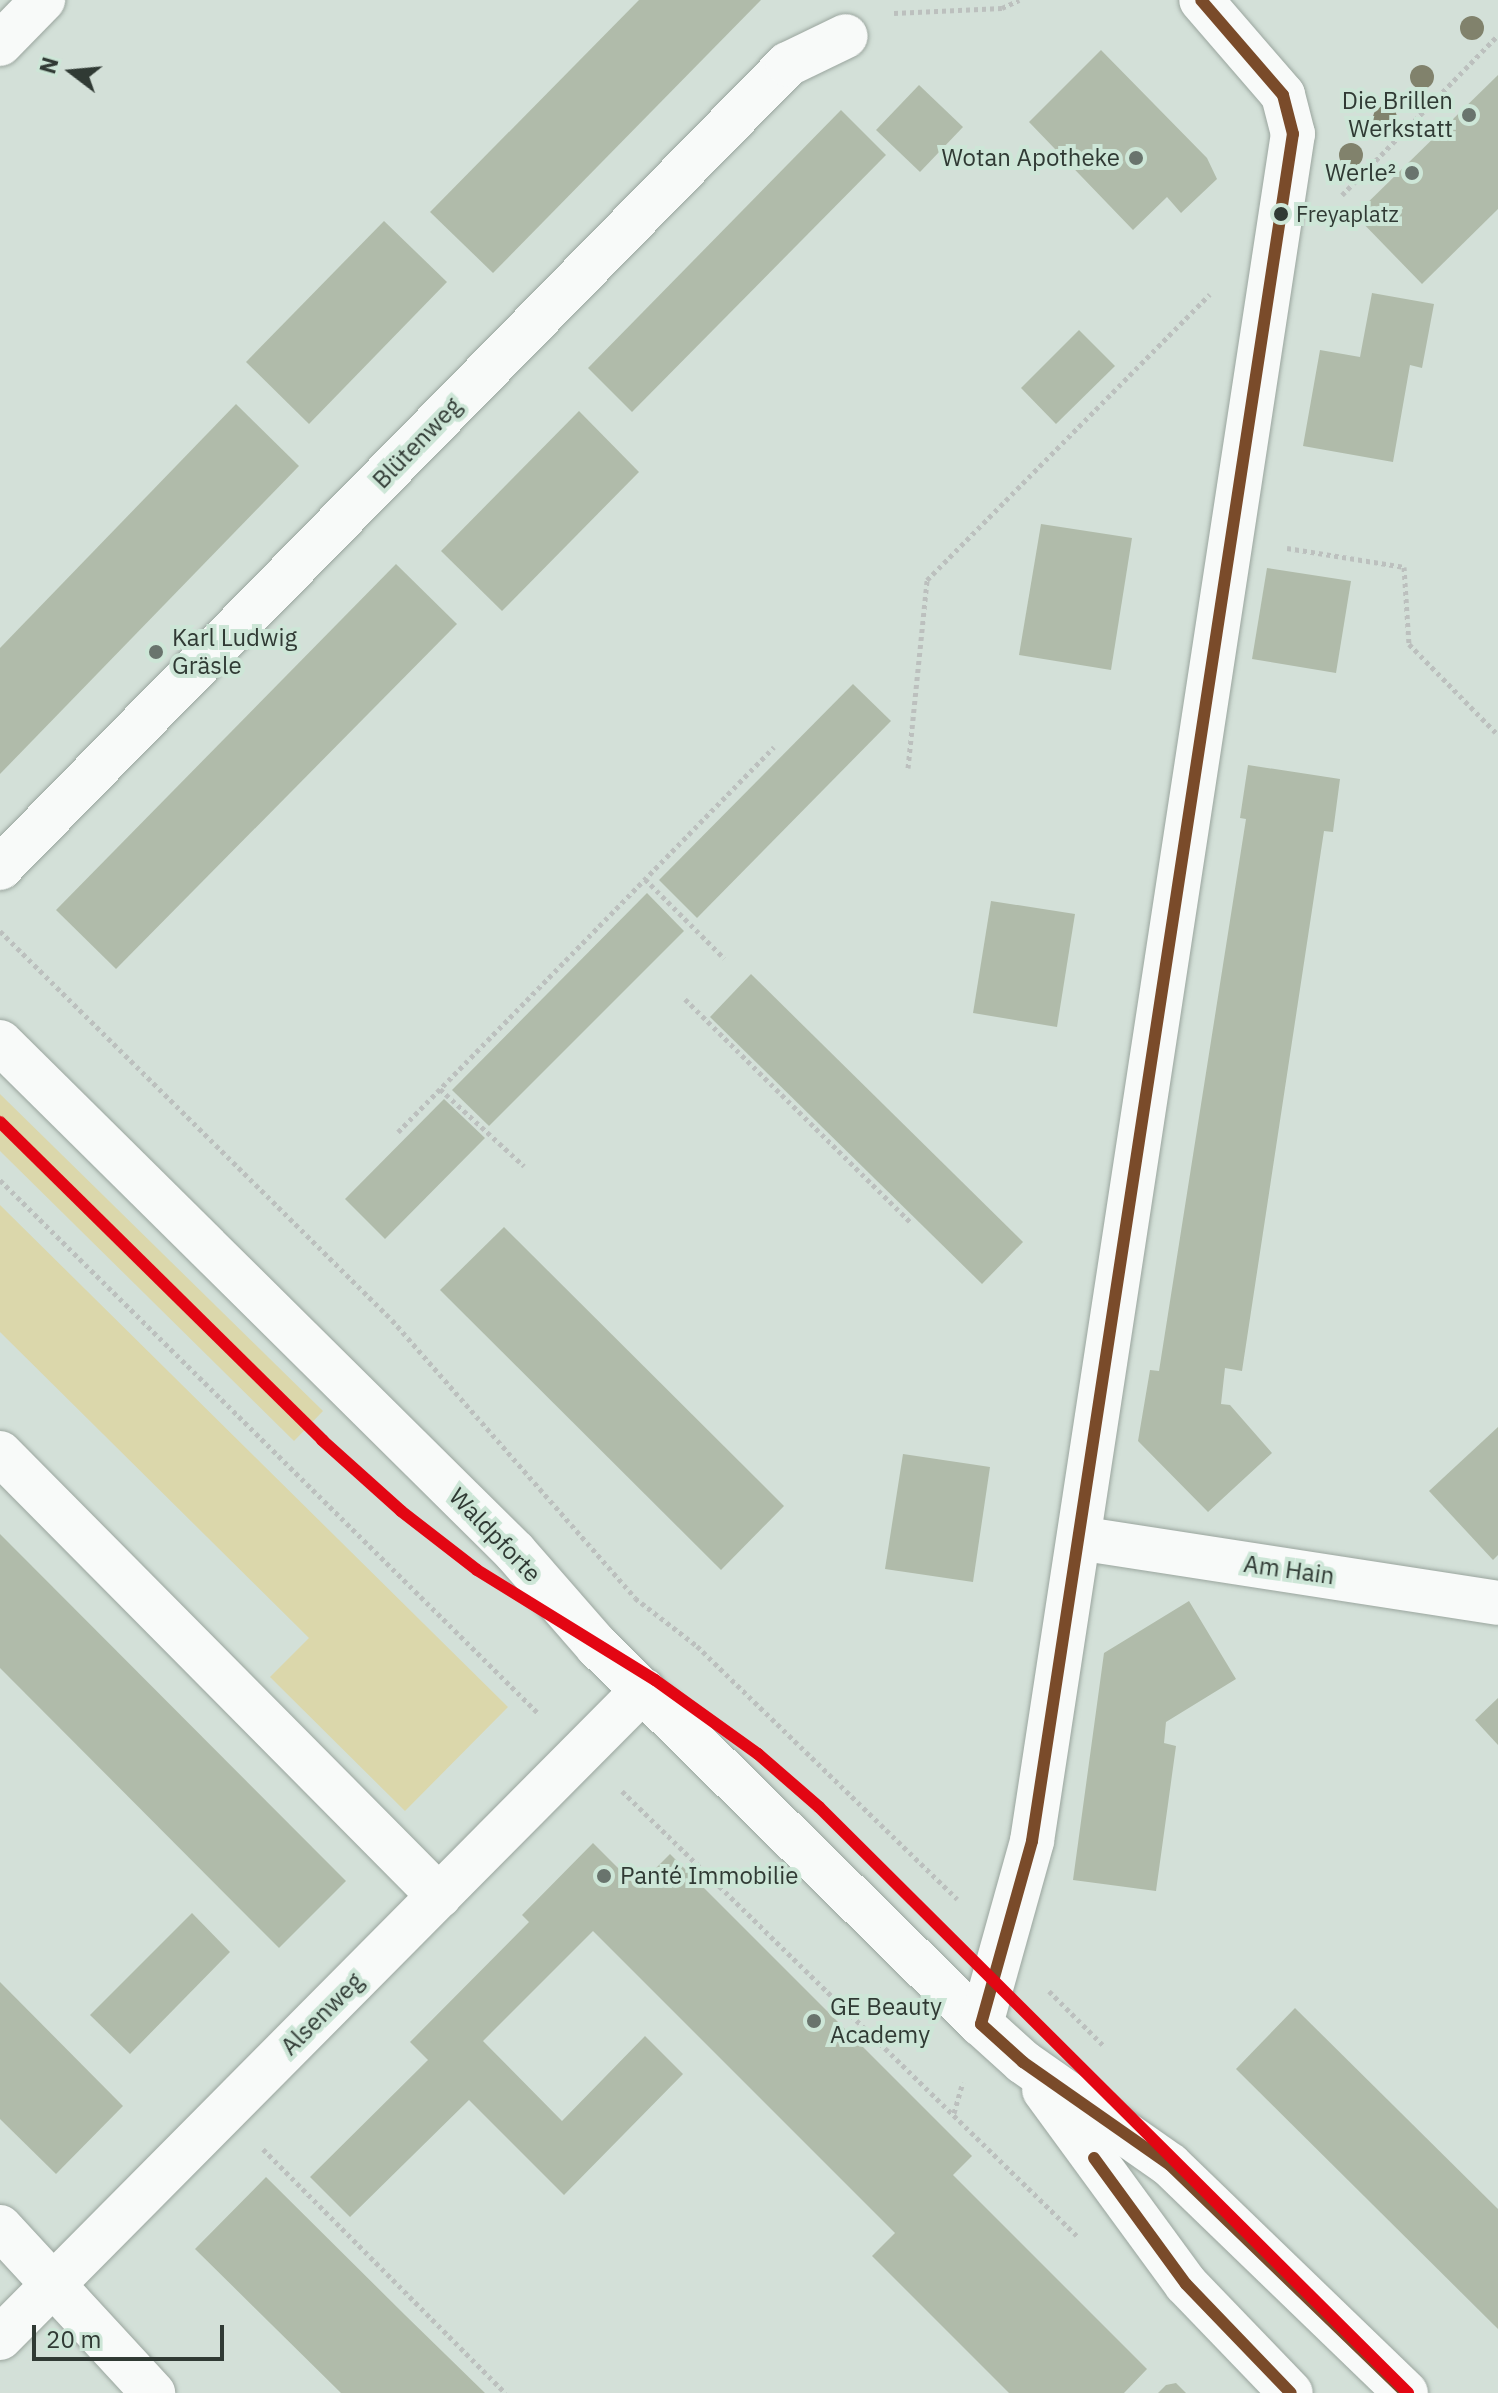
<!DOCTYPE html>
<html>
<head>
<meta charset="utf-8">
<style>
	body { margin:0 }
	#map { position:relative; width:1498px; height:2393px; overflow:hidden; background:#d3e0d8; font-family:"IBM Plex Sans",sans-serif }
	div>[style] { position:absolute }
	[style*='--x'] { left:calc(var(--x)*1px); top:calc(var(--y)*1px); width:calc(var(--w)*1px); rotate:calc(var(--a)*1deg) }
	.green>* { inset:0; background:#dbd7ab }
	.building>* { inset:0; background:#b0bbaa }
	.path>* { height:5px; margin-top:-2.5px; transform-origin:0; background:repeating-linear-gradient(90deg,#bcc0be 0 4px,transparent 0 8px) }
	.roads { filter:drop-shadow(0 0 2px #9aa59e) drop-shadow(0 0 2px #9aa59e) }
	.minor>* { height:44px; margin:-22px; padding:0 22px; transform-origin:22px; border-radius:22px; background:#f8faf9 }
	.bus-1>* { height:12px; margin:-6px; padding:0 6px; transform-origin:6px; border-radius:6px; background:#7a4b2a }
	.tram-1>* { height:12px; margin:-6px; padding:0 6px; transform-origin:6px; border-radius:6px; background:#e30613 }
	.trees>* { width:24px; height:24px; margin:-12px; border-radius:50%; background:#81826c }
	.dots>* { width:22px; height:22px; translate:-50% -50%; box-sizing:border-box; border:4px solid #cde6d7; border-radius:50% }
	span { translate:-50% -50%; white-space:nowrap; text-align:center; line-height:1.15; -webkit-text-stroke:8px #cde6d7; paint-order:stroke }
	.bus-label { font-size:22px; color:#303a34 }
	.left { translate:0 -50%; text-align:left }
	.poi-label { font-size:24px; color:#303a34 }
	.right { translate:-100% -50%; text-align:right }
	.street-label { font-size:24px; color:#303a34 }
	.north { position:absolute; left:32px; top:32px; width:80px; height:80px; -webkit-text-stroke:6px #cde6d7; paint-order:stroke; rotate:286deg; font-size:22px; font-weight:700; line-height:32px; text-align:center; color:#303a34 }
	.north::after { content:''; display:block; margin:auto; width:28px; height:36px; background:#303a34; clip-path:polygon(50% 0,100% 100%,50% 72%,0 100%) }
	.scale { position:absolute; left:32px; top:2325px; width:192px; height:36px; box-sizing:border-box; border:4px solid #303a34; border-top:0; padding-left:10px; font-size:24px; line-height:28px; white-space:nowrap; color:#303a34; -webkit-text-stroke:6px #cde6d7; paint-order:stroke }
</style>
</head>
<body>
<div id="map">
	<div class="green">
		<i style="clip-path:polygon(0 1094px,323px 1411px,294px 1441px,0 1151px)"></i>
		<i style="clip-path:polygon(0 1205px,508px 1707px,405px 1811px,270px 1677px,309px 1638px,0 1332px)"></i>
	</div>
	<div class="building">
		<i style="clip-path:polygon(639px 0,761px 0,493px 273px,430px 212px)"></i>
		<i style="clip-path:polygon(1101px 50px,1207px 158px,1217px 179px,1181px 213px,1167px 197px,1133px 230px,1029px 122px)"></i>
		<i style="clip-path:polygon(1498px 75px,1498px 209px,1422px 284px,1355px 215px)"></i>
		<i style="clip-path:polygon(919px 85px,963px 127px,920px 172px,876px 130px)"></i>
		<i style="clip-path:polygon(841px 110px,886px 155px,632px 412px,588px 368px)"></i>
		<i style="clip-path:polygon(384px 221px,447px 282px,309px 424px,246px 362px)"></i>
		<i style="clip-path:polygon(1372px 293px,1434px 304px,1422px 368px,1410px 365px,1393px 462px,1303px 446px,1320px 350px,1360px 357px)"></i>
		<i style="clip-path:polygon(1079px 330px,1115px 366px,1056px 424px,1021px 388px)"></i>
		<i style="clip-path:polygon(236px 404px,299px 466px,0 774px,0 648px)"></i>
		<i style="clip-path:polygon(579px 411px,639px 472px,502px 611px,441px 551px)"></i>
		<i style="clip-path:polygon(1041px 524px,1132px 538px,1111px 670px,1019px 655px)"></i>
		<i style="clip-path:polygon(396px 564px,457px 624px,116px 969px,56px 910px)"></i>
		<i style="clip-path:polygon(1267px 568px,1351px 581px,1336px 673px,1252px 659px)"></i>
		<i style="clip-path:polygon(853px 684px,891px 721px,697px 918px,659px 880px)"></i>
		<i style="clip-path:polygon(1248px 765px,1340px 779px,1333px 832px,1324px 831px,1242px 1371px,1225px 1368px,1221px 1404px,1230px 1405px,1272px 1453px,1208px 1512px,1138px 1441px,1150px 1370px,1159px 1371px,1246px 819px,1240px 818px)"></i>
		<i style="clip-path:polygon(647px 893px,684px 931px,489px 1126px,452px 1090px)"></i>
		<i style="clip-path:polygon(991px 901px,1075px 914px,1057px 1027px,973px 1013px)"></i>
		<i style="clip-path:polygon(751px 974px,1023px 1242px,982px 1284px,710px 1017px)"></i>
		<i style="clip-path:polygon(444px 1099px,485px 1138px,385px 1239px,345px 1199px)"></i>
		<i style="clip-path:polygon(504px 1227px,784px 1506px,721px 1570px,440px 1290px)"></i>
		<i style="clip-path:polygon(1498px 1427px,1498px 1555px,1493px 1560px,1429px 1491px)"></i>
		<i style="clip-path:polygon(903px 1454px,990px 1467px,973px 1582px,885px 1569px)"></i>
		<i style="clip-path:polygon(0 1534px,346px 1881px,279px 1948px,0 1668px)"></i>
		<i style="clip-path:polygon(1189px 1601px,1236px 1679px,1166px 1722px,1164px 1743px,1176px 1746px,1156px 1891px,1073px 1880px,1104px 1653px)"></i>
		<i style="clip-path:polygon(1498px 1698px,1498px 1745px,1475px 1720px)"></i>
		<i style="clip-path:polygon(593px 1843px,637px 1887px,670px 1854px,972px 2156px,953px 2175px,1147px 2369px,1124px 2393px,1009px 2393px,872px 2256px,895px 2233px,593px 1931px,483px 2041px,562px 2121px,645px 2036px,683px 2074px,564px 2195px,469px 2100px,350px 2217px,310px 2177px,428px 2060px,410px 2042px,529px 1922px,522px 1915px)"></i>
		<i style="clip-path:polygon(192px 1913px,230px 1952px,130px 2054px,90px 2015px)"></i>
		<i style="clip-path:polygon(0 1982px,123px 2106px,56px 2174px,0 2119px)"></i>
		<i style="clip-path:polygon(1295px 2008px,1498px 2209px,1498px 2329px,1236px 2069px)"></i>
		<i style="clip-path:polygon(266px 2177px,405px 2315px,485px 2393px,341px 2393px,195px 2249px)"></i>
		<i style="clip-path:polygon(1176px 2383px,1186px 2393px,1158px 2393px,1166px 2385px)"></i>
	</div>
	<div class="path">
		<i style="--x:894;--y:13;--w:108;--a:-2.7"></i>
		<i style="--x:1002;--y:8;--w:19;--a:-25"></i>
		<i style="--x:1342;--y:195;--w:223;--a:-45.7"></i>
		<i style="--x:1287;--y:548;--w:119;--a:9.2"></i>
		<i style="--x:1404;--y:567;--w:77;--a:86.3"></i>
		<i style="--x:1409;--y:644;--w:127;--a:45.6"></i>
		<i style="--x:908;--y:768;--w:189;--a:-84.2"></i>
		<i style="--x:927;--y:580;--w:402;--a:-45.3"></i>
		<i style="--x:645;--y:879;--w:112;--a:45"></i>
		<i style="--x:0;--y:931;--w:552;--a:44.78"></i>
		<i style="--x:392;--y:1320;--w:369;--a:48.8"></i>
		<i style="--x:635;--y:1598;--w:78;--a:37.7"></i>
		<i style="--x:697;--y:1646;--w:363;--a:44.2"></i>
		<i style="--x:685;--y:999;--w:318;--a:44.7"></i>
		<i style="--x:440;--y:1089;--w:114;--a:42.5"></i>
		<i style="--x:398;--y:1132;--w:538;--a:-45.68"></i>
		<i style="--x:0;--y:1180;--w:759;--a:44.73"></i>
		<i style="--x:622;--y:1791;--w:638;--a:44.36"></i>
		<i style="--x:1049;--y:1991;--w:78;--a:45"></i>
		<i style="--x:954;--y:2113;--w:32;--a:-74"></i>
		<i style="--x:263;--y:2149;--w:344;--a:45.2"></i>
	</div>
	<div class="roads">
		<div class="minor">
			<i style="--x:0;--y:44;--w:62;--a:-45.7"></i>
			<i style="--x:0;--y:868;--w:1126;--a:-45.58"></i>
			<i style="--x:788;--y:64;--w:64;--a:-25.8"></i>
			<i style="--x:0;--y:1042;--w:725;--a:44.72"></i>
			<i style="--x:515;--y:1552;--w:125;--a:48.9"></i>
			<i style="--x:597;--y:1646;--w:539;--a:44.55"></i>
			<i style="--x:981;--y:2024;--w:57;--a:42.1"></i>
			<i style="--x:1023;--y:2062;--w:179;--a:35"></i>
			<i style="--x:1170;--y:2165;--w:328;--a:44"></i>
			<i style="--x:0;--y:1453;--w:624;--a:45.26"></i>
			<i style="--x:1079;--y:1538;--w:424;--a:8.8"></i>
			<i style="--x:981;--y:2024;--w:190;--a:-74.4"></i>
			<i style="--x:1032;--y:1841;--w:1727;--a:-81.31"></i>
			<i style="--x:1293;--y:134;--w:40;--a:-104.4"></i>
			<i style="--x:1283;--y:95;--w:125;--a:-130.8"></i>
			<i style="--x:1044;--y:2090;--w:240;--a:53.8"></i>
			<i style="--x:1186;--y:2284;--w:151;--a:46.1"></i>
			<i style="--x:0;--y:2227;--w:226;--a:47.3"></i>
			<i style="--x:0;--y:2338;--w:913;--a:-45.22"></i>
		</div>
	</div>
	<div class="bus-1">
		<i style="--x:981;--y:2024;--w:190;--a:-74.4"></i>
		<i style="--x:1032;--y:1841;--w:1727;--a:-81.31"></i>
		<i style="--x:1293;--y:134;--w:40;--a:-104.4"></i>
		<i style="--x:1283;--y:95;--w:125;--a:-130.8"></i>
		<i style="--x:981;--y:2024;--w:57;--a:42.1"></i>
		<i style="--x:1023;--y:2062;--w:179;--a:35"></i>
		<i style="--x:1170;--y:2165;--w:328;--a:44"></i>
		<i style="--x:1094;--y:2158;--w:156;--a:53.9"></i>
		<i style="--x:1186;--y:2284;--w:151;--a:46.1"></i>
	</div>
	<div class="tram-1">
		<i style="--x:0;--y:1122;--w:453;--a:44.6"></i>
		<i style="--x:322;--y:1440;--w:106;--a:41.9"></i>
		<i style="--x:401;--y:1511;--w:96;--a:37.8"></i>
		<i style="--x:477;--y:1570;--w:209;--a:31.7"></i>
		<i style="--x:655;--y:1680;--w:127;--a:35.7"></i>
		<i style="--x:758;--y:1754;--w:81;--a:41"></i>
		<i style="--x:819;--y:1807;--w:831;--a:44.85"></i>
	</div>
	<div class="trees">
		<i style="left:1472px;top:28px"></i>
		<i style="left:1422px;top:77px"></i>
		<i style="left:1385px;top:118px"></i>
		<i style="left:1351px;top:155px"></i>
	</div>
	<div class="dots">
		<i style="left:1469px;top:115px;background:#69746d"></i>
		<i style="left:1136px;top:158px;background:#69746d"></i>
		<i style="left:1412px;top:173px;background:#69746d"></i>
		<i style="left:1281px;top:214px;background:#303a34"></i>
		<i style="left:156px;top:652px;background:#69746d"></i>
		<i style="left:604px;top:1876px;background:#69746d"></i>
		<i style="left:814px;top:2021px;background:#69746d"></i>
	</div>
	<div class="bus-label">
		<span class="left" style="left:1296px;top:214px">Freyaplatz</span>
	</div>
	<div class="poi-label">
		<span class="right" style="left:1453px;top:115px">Die Brillen<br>Werkstatt</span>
		<span class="right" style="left:1120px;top:158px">Wotan Apotheke</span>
		<span class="right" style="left:1396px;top:173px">Werle²</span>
		<span class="left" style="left:172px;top:652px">Karl Ludwig<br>Gräsle</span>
		<span class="left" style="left:620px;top:1876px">Panté Immobilie</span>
		<span class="left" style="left:830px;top:2021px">GE Beauty<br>Academy</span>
	</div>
	<div class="street-label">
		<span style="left:417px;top:443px;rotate:-46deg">Blütenweg</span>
		<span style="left:495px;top:1535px;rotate:46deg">Waldpforte</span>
		<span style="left:1289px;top:1570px;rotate:8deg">Am Hain</span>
		<span style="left:322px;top:2014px;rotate:-45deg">Alsenweg</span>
	</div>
	<div class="north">N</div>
	<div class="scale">20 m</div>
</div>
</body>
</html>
